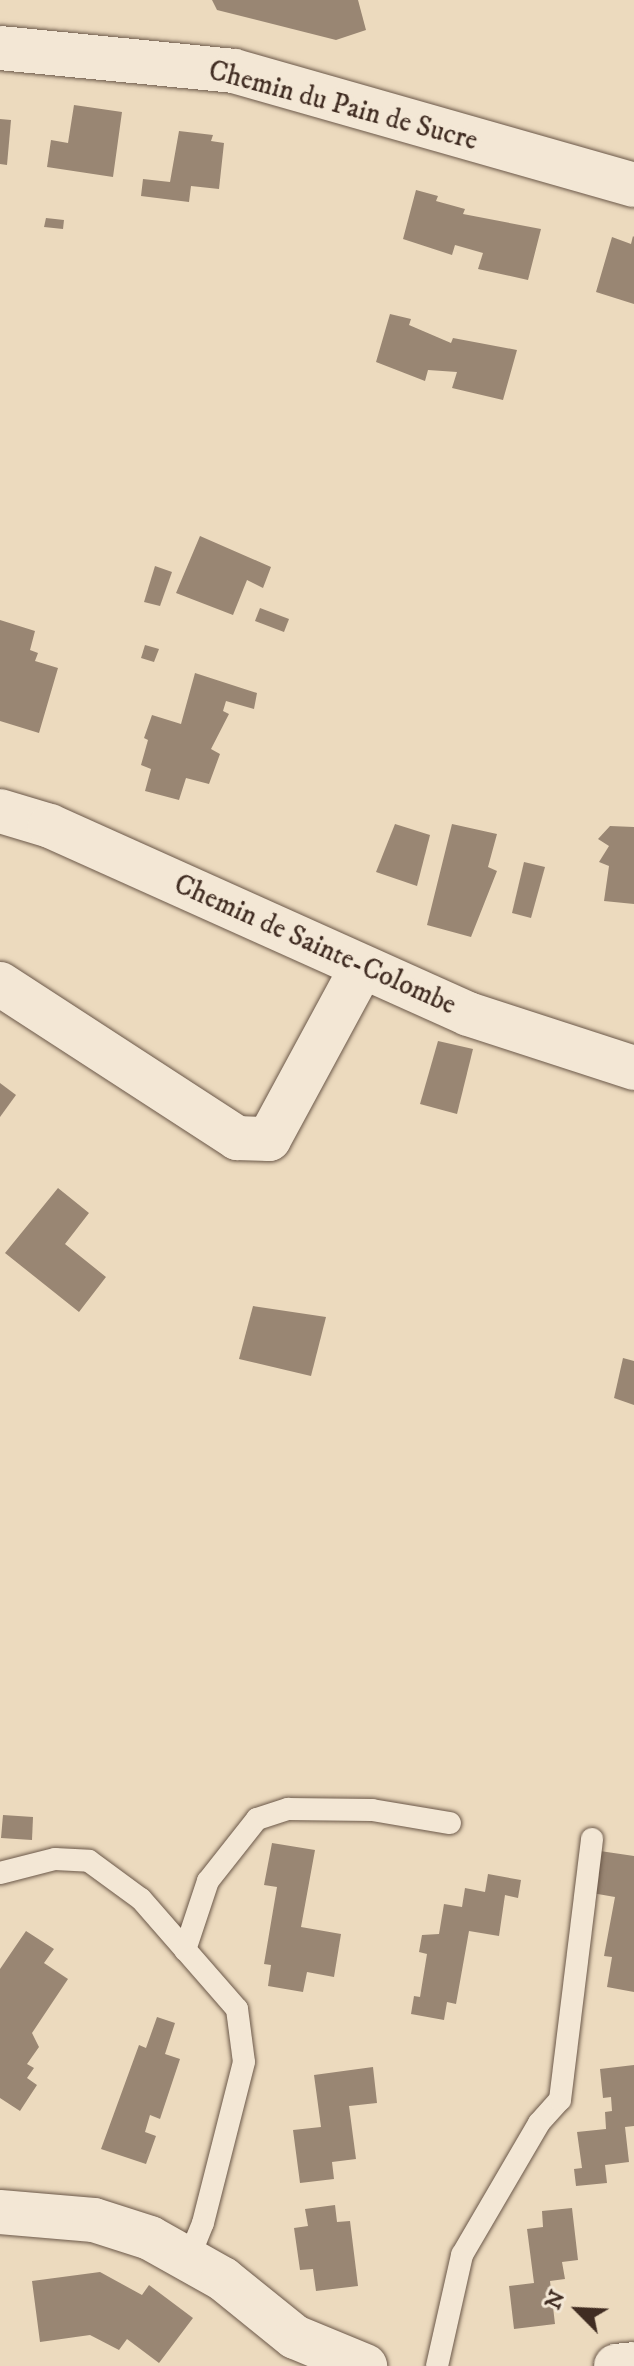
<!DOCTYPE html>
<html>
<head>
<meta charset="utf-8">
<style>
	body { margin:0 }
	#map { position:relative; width:634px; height:2366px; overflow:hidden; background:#ecdabe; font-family:"IM FELL DW Pica",serif }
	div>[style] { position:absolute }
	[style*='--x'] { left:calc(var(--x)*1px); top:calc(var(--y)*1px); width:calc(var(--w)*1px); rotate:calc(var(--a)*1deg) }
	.building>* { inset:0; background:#998673 }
	.roads { filter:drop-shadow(0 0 2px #6b5849) drop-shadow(0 0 2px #6b5849) }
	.service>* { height:22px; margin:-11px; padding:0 11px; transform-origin:11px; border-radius:11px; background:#f3e7d5 }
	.minor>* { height:44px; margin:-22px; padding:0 22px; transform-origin:22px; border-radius:22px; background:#f3e7d5 }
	span { translate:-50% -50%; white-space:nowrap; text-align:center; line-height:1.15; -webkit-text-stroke:8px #f3e7d5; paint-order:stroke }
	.street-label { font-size:28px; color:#402c22 }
	.north { position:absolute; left:538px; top:2270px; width:80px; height:80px; -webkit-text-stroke:6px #f3e7d5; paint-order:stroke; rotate:294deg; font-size:22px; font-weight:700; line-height:32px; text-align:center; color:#402c22 }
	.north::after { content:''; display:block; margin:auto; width:28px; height:36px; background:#402c22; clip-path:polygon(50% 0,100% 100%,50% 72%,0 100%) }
</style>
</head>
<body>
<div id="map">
	<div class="building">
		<i style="clip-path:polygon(212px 0,358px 0,366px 30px,336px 40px,217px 10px)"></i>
		<i style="clip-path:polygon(74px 105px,122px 112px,113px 177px,47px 167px,51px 140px,68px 143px)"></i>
		<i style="clip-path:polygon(0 119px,11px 120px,7px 165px,0 164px)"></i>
		<i style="clip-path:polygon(179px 131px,213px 135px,211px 141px,224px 143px,219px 189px,191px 186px,189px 202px,141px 196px,143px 179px,170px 182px)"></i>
		<i style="clip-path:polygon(416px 190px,438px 196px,436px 201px,465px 209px,463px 214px,541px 229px,528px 280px,478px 269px,483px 253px,455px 245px,452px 255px,403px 239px)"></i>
		<i style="clip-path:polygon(46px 218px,64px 220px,63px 229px,44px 227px)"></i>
		<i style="clip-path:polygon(633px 236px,634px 237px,634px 304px,596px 292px,612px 237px,631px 244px)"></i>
		<i style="clip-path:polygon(390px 314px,411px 319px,409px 325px,451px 343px,453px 338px,517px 350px,503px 400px,452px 388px,457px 372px,428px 370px,425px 381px,376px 362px)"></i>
		<i style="clip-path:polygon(200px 536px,271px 567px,263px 588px,247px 580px,233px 615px,176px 593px)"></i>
		<i style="clip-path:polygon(155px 566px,172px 572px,160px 606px,144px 602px)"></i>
		<i style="clip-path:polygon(260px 608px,289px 619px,284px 632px,255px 621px)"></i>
		<i style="clip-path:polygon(0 620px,35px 631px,30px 650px,38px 653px,35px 661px,58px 668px,39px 733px,0 721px)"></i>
		<i style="clip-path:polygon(145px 645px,159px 649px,154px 662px,141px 658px)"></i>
		<i style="clip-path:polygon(195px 673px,257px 693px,254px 709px,226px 701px,223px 711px,229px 714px,211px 749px,220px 754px,209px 784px,186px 778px,179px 800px,145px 791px,151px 769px,141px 765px,148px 740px,144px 738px,152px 715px,181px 724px)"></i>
		<i style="clip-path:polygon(395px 824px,430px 835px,417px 886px,376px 872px)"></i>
		<i style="clip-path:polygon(452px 824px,497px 834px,488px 867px,497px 871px,471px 937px,427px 925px)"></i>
		<i style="clip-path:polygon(610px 826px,634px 827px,634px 904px,604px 901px,609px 866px,599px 862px,609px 846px,598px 839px)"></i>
		<i style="clip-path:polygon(524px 862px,545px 867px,531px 918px,512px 913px)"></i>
		<i style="clip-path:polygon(438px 1041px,473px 1049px,457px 1114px,420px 1104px)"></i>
		<i style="clip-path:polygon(0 1083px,16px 1095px,0 1117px)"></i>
		<i style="clip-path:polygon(58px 1188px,89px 1213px,65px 1244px,106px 1277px,79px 1312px,5px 1253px)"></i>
		<i style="clip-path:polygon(253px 1306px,326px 1317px,311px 1376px,239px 1359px)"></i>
		<i style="clip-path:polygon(623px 1358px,634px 1361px,634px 1405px,614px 1398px)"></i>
		<i style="clip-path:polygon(3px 1815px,33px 1817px,32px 1840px,1px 1838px)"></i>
		<i style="clip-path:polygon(272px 1843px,315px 1850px,301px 1927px,341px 1934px,334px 1977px,307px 1972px,303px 1992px,268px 1986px,271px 1965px,264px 1964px,277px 1887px,264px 1885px)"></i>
		<i style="clip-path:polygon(600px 1851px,634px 1856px,634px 1992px,607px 1987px,612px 1957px,604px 1956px,615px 1897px,592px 1893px)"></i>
		<i style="clip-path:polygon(488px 1874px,521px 1880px,518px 1898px,505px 1895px,499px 1936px,469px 1931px,456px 2004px,447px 2002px,444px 2020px,411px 2014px,414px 1996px,420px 1997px,427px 1954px,419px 1952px,422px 1935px,439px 1934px,444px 1904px,462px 1907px,465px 1888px,485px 1892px)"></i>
		<i style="clip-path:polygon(26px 1931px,54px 1949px,44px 1963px,68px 1979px,32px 2033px,39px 2047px,27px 2064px,34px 2068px,27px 2078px,37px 2085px,20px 2111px,0 2098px,0 1969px)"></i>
		<i style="clip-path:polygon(157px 2017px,175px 2023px,165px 2054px,180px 2059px,160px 2119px,150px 2115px,145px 2132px,156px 2136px,146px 2164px,101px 2149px,139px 2045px,146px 2048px)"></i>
		<i style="clip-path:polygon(634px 2065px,634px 2126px,625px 2127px,629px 2162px,605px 2165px,607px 2183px,576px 2186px,574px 2169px,582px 2168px,577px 2132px,606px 2129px,605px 2112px,612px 2111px,611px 2097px,603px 2098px,600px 2069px)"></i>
		<i style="clip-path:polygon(373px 2067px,377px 2103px,349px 2106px,356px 2159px,332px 2162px,334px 2179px,300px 2183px,293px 2130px,321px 2127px,314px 2075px)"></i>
		<i style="clip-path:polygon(335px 2205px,337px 2222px,350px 2221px,358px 2286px,316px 2291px,313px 2269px,300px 2270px,294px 2228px,308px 2226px,305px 2209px)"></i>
		<i style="clip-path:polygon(572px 2208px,578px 2260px,562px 2262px,565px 2279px,550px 2281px,555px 2324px,514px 2329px,509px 2286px,534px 2283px,527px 2229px,543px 2227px,542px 2211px)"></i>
		<i style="clip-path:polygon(100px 2272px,142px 2295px,149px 2285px,193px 2318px,159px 2363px,127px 2339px,119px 2350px,90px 2335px,40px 2342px,32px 2281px)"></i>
	</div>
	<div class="roads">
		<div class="service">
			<i style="--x:0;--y:1873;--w:57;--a:-14.3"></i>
			<i style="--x:55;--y:1859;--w:34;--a:3"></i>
			<i style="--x:89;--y:1861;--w:64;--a:36.2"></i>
			<i style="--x:141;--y:1899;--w:146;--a:48.9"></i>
			<i style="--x:237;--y:2009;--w:53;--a:82.5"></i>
			<i style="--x:244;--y:2062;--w:166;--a:104.3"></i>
			<i style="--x:203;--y:2223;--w:38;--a:112"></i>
			<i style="--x:185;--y:1950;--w:73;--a:-71.6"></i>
			<i style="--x:208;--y:1881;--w:79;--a:-51.7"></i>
			<i style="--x:257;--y:1819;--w:33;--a:-18"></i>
			<i style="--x:288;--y:1809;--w:84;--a:0.7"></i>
			<i style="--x:372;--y:1810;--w:79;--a:9.5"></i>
			<i style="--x:437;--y:2366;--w:114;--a:-77.3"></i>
			<i style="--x:462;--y:2255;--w:153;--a:-59.7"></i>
			<i style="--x:539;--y:2123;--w:31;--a:-48"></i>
			<i style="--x:560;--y:2100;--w:263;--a:-83"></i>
		</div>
		<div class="minor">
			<i style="--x:0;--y:48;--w:235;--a:5.6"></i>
			<i style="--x:234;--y:71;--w:416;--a:15.9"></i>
			<i style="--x:0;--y:811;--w:52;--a:16.7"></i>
			<i style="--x:50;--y:826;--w:458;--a:24.2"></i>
			<i style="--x:468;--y:1014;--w:175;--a:18"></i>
			<i style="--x:0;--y:984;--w:283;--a:33"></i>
			<i style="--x:237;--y:1138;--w:32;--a:2"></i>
			<i style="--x:269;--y:1139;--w:193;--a:-61.6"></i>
			<i style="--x:0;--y:2212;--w:94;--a:4.9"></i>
			<i style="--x:94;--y:2220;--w:59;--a:17.8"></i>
			<i style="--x:150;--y:2238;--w:84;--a:29.3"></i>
			<i style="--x:223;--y:2279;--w:92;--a:38.9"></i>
			<i style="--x:295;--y:2337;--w:76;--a:22.5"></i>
			<i style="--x:616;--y:2366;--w:18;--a:-6"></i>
		</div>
	</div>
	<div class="street-label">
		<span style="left:343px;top:106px;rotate:15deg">Chemin du Pain de Sucre</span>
		<span style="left:315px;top:945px;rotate:24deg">Chemin de Sainte-Colombe</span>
	</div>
	<div class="north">N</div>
</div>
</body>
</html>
